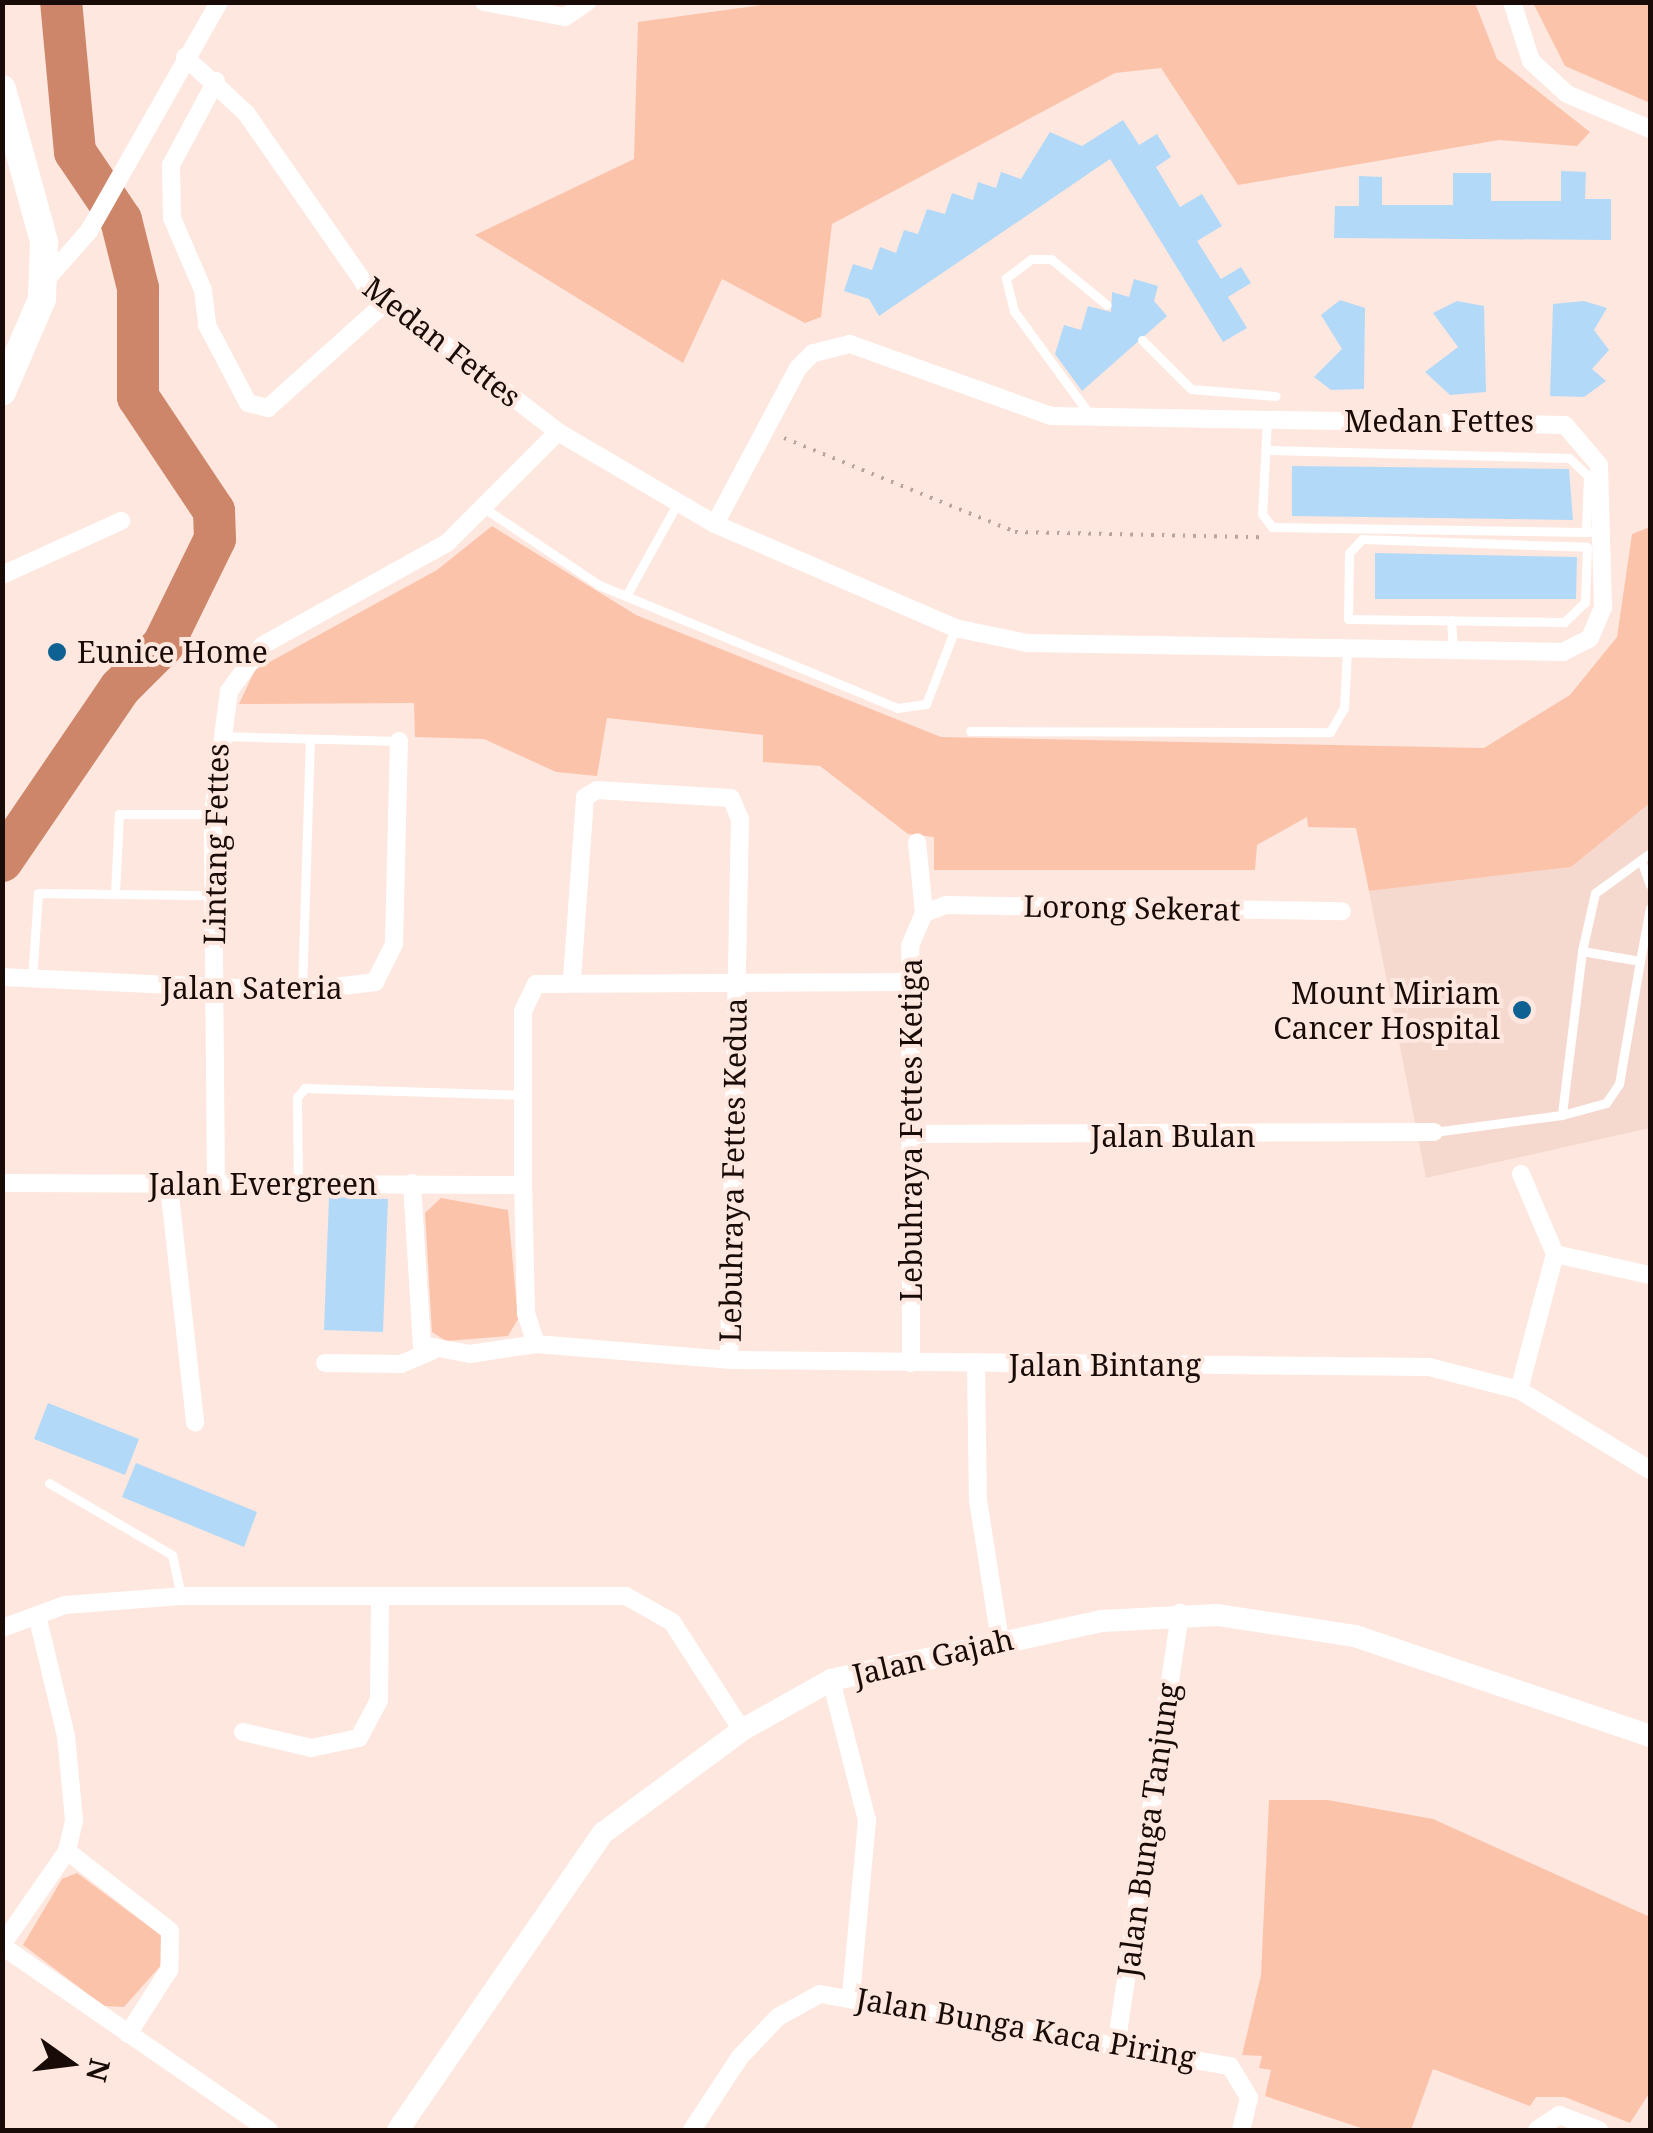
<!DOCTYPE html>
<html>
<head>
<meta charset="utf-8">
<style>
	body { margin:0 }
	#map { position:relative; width:1653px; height:2133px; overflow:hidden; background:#fee7de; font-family:"Noto Serif",serif }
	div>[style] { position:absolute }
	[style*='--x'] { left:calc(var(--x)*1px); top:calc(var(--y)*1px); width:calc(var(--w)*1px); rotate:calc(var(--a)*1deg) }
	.built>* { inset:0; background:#f5d9ce }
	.green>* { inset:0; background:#fcc3ab }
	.river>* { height:42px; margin:-21px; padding:0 21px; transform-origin:21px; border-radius:21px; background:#cd8669 }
	.building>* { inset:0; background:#b3d9f8 }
	.path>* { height:4px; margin-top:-2px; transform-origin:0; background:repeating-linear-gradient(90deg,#b9a59d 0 2.5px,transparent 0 10.5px) }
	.service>* { height:9px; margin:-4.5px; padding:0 4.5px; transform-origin:4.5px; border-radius:4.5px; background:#fff }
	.minor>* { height:18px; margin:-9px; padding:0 9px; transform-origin:9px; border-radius:9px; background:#fff }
	.tertiary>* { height:22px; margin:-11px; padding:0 11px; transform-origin:11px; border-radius:11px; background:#fff }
	.secondary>* { height:28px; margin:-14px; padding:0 14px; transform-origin:14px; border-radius:14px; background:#fff }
	.dots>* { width:28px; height:28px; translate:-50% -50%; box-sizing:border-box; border:5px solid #fee7de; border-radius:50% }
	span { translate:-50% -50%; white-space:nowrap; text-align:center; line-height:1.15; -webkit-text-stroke:8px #fee7de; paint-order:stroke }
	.street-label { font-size:30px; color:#190c08 }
	.poi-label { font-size:30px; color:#190c08 }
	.left { translate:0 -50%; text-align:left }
	.right { translate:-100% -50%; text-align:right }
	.frame { position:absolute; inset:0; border:5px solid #190c08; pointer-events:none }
	.north { position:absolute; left:20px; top:2013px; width:100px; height:100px; -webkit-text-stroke:8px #fee7de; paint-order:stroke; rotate:104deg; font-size:28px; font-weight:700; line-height:40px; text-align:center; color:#190c08 }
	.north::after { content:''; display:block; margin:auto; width:35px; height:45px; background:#190c08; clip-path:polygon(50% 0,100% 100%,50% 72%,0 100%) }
</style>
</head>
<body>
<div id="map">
	<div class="built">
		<i style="clip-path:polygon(1650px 803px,1650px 1128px,1426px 1178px,1369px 891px,1571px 867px)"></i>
	</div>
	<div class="green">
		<i style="clip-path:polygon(777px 3px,1475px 3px,1497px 59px,1590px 132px,1577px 146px,1499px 140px,1238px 185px,1161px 68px,1115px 73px,832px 224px,821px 317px,805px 323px,722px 279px,683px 363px,475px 235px,634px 159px,638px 22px)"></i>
		<i style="clip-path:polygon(1533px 3px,1650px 3px,1650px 103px,1565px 66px)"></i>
		<i style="clip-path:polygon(492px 526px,636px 615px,941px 737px,1484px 748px,1570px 695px,1617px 637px,1632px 534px,1650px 527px,1650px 803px,1571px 867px,1369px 891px,1356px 828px,1308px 827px,1307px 817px,1257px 845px,1255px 870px,934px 870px,934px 837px,908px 834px,820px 766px,763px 762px,763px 735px,607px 718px,597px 776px,556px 772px,484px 739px,415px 737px,414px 703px,239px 704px,255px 670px,437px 570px)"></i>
		<i style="clip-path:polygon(441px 1198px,508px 1210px,518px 1319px,508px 1336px,446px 1341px,432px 1332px,425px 1213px)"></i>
		<i style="clip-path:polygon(1269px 1800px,1328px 1800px,1433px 1819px,1650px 1917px,1650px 2092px,1630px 2123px,1565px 2097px,1536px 2097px,1530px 2106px,1433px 2069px,1411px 2130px,1367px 2130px,1265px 2096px,1271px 2070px,1259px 2068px,1262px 2056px,1242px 2055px,1261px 1975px)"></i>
		<i style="clip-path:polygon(77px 1873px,163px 1937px,163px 1963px,124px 2007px,104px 2006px,23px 1945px,62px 1879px)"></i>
	</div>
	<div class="river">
		<i style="--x:2;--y:861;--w:209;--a:-55.7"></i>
		<i style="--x:120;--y:688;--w:61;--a:-45"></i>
		<i style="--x:163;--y:645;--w:118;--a:-63.9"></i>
		<i style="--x:215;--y:539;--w:28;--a:-92"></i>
		<i style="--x:214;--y:511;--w:137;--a:-123.7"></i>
		<i style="--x:138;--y:397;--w:109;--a:-90"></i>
		<i style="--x:138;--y:288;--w:70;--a:-104"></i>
		<i style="--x:121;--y:220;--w:82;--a:-124.1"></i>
		<i style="--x:75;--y:152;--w:151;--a:-95.3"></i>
	</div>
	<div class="building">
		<i style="clip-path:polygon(1123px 120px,1139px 145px,1157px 134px,1171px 157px,1156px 167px,1180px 207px,1202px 194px,1222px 226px,1197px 241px,1221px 279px,1241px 267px,1251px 283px,1228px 297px,1247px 328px,1223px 342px,1110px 159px,879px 316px,869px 299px,844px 291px,853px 264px,872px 270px,880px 247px,896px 253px,904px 230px,918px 234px,927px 209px,945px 214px,952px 193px,973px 200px,978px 182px,996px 188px,1001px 172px,1021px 179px,1050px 132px,1082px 146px)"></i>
		<i style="clip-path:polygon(1561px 171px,1586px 172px,1585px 199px,1611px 199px,1611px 240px,1334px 238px,1335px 206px,1359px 206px,1359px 176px,1382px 177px,1382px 205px,1453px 205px,1453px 173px,1491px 173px,1491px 201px,1561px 201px)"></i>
		<i style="clip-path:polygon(1134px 279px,1158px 286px,1154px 301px,1167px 316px,1082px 391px,1055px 354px,1064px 325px,1081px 330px,1088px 306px,1111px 312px,1112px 292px,1129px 297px)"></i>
		<i style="clip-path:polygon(1340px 300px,1365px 308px,1364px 389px,1331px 390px,1314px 377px,1342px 349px,1321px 315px)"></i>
		<i style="clip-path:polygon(1457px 301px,1484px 306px,1486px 392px,1450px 395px,1425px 372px,1458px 347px,1433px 313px)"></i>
		<i style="clip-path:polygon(1584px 301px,1607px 308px,1594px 330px,1609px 350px,1592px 369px,1606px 381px,1584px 397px,1550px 396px,1553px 304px)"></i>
		<i style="clip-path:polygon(1292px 466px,1569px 469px,1573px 520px,1292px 516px)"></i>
		<i style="clip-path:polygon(1375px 553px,1577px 557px,1576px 599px,1375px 599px)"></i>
		<i style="clip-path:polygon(329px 1197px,388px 1199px,383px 1332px,324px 1330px)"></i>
		<i style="clip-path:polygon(48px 1403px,139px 1439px,125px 1475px,34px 1439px)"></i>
		<i style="clip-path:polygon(136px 1463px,257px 1512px,244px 1547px,122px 1497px)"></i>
	</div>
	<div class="path">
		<i style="--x:784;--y:438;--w:249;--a:22.1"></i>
		<i style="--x:1015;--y:532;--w:246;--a:1.2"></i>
	</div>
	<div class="service">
		<i style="--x:1142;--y:340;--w:69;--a:45"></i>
		<i style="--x:1191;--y:389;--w:85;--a:4.7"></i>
		<i style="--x:1090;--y:415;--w:129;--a:-126.2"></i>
		<i style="--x:1014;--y:311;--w:34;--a:-104"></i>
		<i style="--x:1006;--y:278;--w:31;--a:-37"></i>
		<i style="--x:1031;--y:259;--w:20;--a:0"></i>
		<i style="--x:1051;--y:259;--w:72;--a:39.4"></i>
		<i style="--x:1267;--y:420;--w:94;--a:93"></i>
		<i style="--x:1262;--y:514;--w:16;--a:52"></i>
		<i style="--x:1272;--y:527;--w:330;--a:0.9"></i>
		<i style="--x:1267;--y:450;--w:302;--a:1.5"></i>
		<i style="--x:1569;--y:458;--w:26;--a:43"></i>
		<i style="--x:1588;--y:476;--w:55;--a:92.1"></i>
		<i style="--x:484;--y:508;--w:138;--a:33.8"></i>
		<i style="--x:599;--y:585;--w:322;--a:22.4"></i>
		<i style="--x:897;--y:708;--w:29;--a:-8"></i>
		<i style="--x:926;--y:704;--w:80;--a:-68.9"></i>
		<i style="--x:1362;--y:539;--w:225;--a:2"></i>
		<i style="--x:1587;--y:547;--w:55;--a:92.1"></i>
		<i style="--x:1585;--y:602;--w:29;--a:136"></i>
		<i style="--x:1564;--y:622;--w:216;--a:-179.2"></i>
		<i style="--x:1348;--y:619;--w:66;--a:-89.1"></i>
		<i style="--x:1349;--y:553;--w:19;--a:-47"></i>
		<i style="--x:626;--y:596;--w:105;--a:-61"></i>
		<i style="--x:1451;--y:620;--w:31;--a:86"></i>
		<i style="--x:970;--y:731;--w:360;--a:0.2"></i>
		<i style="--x:1330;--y:732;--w:28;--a:-60"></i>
		<i style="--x:1344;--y:708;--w:58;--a:-87"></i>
		<i style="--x:222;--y:736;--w:177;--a:1.6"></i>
		<i style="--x:1642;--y:863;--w:23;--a:70"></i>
		<i style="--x:115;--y:893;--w:79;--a:-87.1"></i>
		<i style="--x:119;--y:814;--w:94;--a:0"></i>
		<i style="--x:1582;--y:951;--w:59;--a:-77.4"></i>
		<i style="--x:1595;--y:893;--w:68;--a:-36"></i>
		<i style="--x:1640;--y:961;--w:54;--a:-79.3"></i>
		<i style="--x:32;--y:980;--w:87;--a:-86.1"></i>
		<i style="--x:38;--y:893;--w:174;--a:0.7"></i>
		<i style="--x:302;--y:991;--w:252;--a:-88.2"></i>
		<i style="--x:1434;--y:1132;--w:129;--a:-7.6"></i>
		<i style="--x:1562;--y:1115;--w:46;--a:-15.3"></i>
		<i style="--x:1606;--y:1103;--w:23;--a:-56"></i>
		<i style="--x:1619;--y:1084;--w:125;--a:-80.3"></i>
		<i style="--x:1640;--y:961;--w:59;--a:-170.2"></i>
		<i style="--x:1582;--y:951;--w:165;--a:97"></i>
		<i style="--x:298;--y:1184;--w:87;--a:-90.7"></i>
		<i style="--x:297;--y:1097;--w:12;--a:-48"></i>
		<i style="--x:305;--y:1088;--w:218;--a:1.8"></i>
		<i style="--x:49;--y:1483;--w:143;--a:30.3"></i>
		<i style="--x:172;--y:1555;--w:42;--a:77.6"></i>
	</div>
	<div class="minor">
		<i style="--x:484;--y:2;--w:82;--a:10.5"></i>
		<i style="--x:565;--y:17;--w:27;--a:-34"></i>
		<i style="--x:1512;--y:2;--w:62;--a:72.1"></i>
		<i style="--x:1531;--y:61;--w:49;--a:42.5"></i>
		<i style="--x:1567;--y:94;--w:90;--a:22.9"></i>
		<i style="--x:185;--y:57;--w:83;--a:42.6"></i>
		<i style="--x:246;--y:113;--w:207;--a:55.2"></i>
		<i style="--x:364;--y:283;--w:245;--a:37.5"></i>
		<i style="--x:558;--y:432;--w:182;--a:30.4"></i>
		<i style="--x:715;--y:524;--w:262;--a:23.4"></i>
		<i style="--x:955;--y:628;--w:74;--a:11.8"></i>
		<i style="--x:1027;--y:643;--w:536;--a:0.96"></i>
		<i style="--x:1563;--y:652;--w:30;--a:-27"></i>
		<i style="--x:1590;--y:638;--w:33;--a:-67"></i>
		<i style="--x:1603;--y:608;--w:143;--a:-91.6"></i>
		<i style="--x:1599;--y:465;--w:52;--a:-130.4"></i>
		<i style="--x:1565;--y:425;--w:514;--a:-179"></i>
		<i style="--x:1051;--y:416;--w:214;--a:-160.3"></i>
		<i style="--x:850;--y:344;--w:38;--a:166"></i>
		<i style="--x:813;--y:353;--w:21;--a:135"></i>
		<i style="--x:798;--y:368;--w:177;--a:118"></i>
		<i style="--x:216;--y:81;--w:95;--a:118.2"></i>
		<i style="--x:171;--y:165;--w:53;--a:88.9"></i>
		<i style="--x:172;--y:218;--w:78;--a:66.7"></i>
		<i style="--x:203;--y:290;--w:35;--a:83"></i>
		<i style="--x:207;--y:325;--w:88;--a:62.3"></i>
		<i style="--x:248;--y:403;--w:21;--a:14"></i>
		<i style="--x:268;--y:408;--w:157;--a:-41.9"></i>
		<i style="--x:44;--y:282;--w:68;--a:-48.6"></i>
		<i style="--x:89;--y:231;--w:263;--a:-60.4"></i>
		<i style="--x:2;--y:575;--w:131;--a:-24.4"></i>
		<i style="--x:924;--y:913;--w:23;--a:-20"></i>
		<i style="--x:946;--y:905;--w:396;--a:0.9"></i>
		<i style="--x:2;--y:977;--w:300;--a:2.7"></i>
		<i style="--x:302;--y:991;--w:74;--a:-7"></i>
		<i style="--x:375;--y:982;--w:42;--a:-63.4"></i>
		<i style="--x:394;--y:944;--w:203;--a:-88.6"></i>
		<i style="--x:572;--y:979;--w:182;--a:-85.9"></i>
		<i style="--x:585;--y:797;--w:14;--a:-30"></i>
		<i style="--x:597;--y:790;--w:134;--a:3.4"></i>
		<i style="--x:731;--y:798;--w:23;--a:67"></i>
		<i style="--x:740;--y:819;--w:541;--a:91.16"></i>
		<i style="--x:911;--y:1134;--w:523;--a:-0.22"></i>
		<i style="--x:2;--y:1183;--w:521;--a:0.22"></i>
		<i style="--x:412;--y:1183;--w:162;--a:86.5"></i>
		<i style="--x:422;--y:1345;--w:49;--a:10.6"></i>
		<i style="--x:470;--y:1354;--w:67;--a:-8.6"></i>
		<i style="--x:216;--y:1185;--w:371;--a:-90.5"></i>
		<i style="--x:213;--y:814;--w:124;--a:-82.6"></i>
		<i style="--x:229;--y:691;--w:57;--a:-53.5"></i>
		<i style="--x:263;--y:645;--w:210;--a:-29"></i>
		<i style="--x:447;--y:543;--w:157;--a:-45"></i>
		<i style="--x:169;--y:1186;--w:238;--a:83.7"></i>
		<i style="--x:1555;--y:1254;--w:97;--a:12.5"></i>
		<i style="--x:536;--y:1344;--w:194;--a:4.7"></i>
		<i style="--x:729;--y:1360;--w:700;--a:0.57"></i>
		<i style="--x:1429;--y:1367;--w:93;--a:14.3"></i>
		<i style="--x:1519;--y:1390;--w:153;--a:31.4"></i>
		<i style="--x:536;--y:1344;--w:33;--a:-108"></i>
		<i style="--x:526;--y:1313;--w:128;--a:-91.3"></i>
		<i style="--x:523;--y:1185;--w:174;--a:-90"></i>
		<i style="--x:523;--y:1011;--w:30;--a:-64"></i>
		<i style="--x:536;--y:984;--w:376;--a:-0.3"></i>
		<i style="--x:325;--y:1363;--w:76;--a:0.8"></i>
		<i style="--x:401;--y:1364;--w:33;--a:-23"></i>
		<i style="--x:911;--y:1363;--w:417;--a:-90.1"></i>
		<i style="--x:910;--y:946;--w:36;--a:-67"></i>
		<i style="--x:924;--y:913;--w:71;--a:-95.6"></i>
		<i style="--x:976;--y:1364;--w:136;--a:89.2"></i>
		<i style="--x:978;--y:1500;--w:143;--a:81.1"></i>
		<i style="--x:1519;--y:1390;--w:141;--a:-75.2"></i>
		<i style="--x:1555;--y:1254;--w:87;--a:-113"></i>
		<i style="--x:2;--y:1628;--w:67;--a:-20.1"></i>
		<i style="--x:65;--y:1605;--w:116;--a:-4.4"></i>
		<i style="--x:181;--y:1596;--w:445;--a:0"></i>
		<i style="--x:626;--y:1596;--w:53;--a:29.5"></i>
		<i style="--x:672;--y:1622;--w:129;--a:57.1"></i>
		<i style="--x:831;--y:1680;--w:145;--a:75.6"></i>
		<i style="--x:867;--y:1820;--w:176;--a:95.2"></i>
		<i style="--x:243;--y:1732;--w:70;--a:13.2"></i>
		<i style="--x:311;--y:1748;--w:49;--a:-11.8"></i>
		<i style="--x:359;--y:1738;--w:43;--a:-62.2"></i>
		<i style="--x:379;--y:1700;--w:98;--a:-89.4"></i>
		<i style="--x:67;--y:1851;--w:130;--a:37.8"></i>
		<i style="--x:170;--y:1931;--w:39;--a:91"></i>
		<i style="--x:169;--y:1970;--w:76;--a:122.6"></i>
		<i style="--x:2;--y:1945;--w:114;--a:-55.3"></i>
		<i style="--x:67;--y:1851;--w:32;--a:-77"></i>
		<i style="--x:74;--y:1820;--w:84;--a:-95.4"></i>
		<i style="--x:66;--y:1736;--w:124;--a:-103.5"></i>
		<i style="--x:2;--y:1946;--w:324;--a:34.6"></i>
		<i style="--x:1116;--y:2047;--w:439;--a:-81.6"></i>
		<i style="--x:692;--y:2130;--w:87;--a:-56.7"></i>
		<i style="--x:740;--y:2057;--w:55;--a:-46.5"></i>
		<i style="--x:778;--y:2017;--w:48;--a:-28.7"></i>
		<i style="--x:820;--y:1994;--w:416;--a:10"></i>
		<i style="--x:1230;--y:2066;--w:37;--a:59"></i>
		<i style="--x:1249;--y:2098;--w:33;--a:104"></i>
		<i style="--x:1537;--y:2130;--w:27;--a:-34"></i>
		<i style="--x:1559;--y:2115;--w:43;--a:20.6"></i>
	</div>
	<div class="tertiary">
		<i style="--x:398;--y:2130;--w:361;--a:-55.4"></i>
		<i style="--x:603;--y:1833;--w:173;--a:-36.5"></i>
		<i style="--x:742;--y:1730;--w:102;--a:-29.3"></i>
		<i style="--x:831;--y:1680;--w:277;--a:-12.3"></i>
		<i style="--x:1102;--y:1621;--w:116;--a:-3"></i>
		<i style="--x:1218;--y:1615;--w:139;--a:8.7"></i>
		<i style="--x:1355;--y:1636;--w:311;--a:18.7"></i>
	</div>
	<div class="secondary">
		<i style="--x:2;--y:89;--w:159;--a:74.6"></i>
		<i style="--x:44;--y:242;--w:57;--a:92"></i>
		<i style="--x:42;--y:299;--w:101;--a:113.3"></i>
	</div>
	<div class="dots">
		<i style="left:57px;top:652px;background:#0e6293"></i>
		<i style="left:1522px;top:1010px;background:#0e6293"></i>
	</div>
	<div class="street-label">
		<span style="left:442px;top:342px;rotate:38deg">Medan Fettes</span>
		<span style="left:1439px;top:421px">Medan Fettes</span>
		<span style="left:216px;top:844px;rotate:-89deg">Lintang Fettes</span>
		<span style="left:1132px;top:908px;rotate:1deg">Lorong Sekerat</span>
		<span style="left:252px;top:988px">Jalan Sateria</span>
		<span style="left:911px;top:1130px;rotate:-90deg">Lebuhraya Fettes Ketiga</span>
		<span style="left:1173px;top:1136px">Jalan Bulan</span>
		<span style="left:733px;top:1170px;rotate:-89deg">Lebuhraya Fettes Kedua</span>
		<span style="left:263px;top:1184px">Jalan Evergreen</span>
		<span style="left:1105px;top:1365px">Jalan Bintang</span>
		<span style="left:933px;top:1657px;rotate:-13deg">Jalan Gajah</span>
		<span style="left:1148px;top:1830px;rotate:-82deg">Jalan Bunga Tanjung</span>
		<span style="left:1026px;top:2028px;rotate:10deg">Jalan Bunga Kaca Piring</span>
	</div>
	<div class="poi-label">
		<span class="left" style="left:77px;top:652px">Eunice Home</span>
		<span class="right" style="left:1500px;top:1010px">Mount Miriam<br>Cancer Hospital</span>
	</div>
	<div class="frame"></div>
	<div class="north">N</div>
</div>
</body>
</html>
